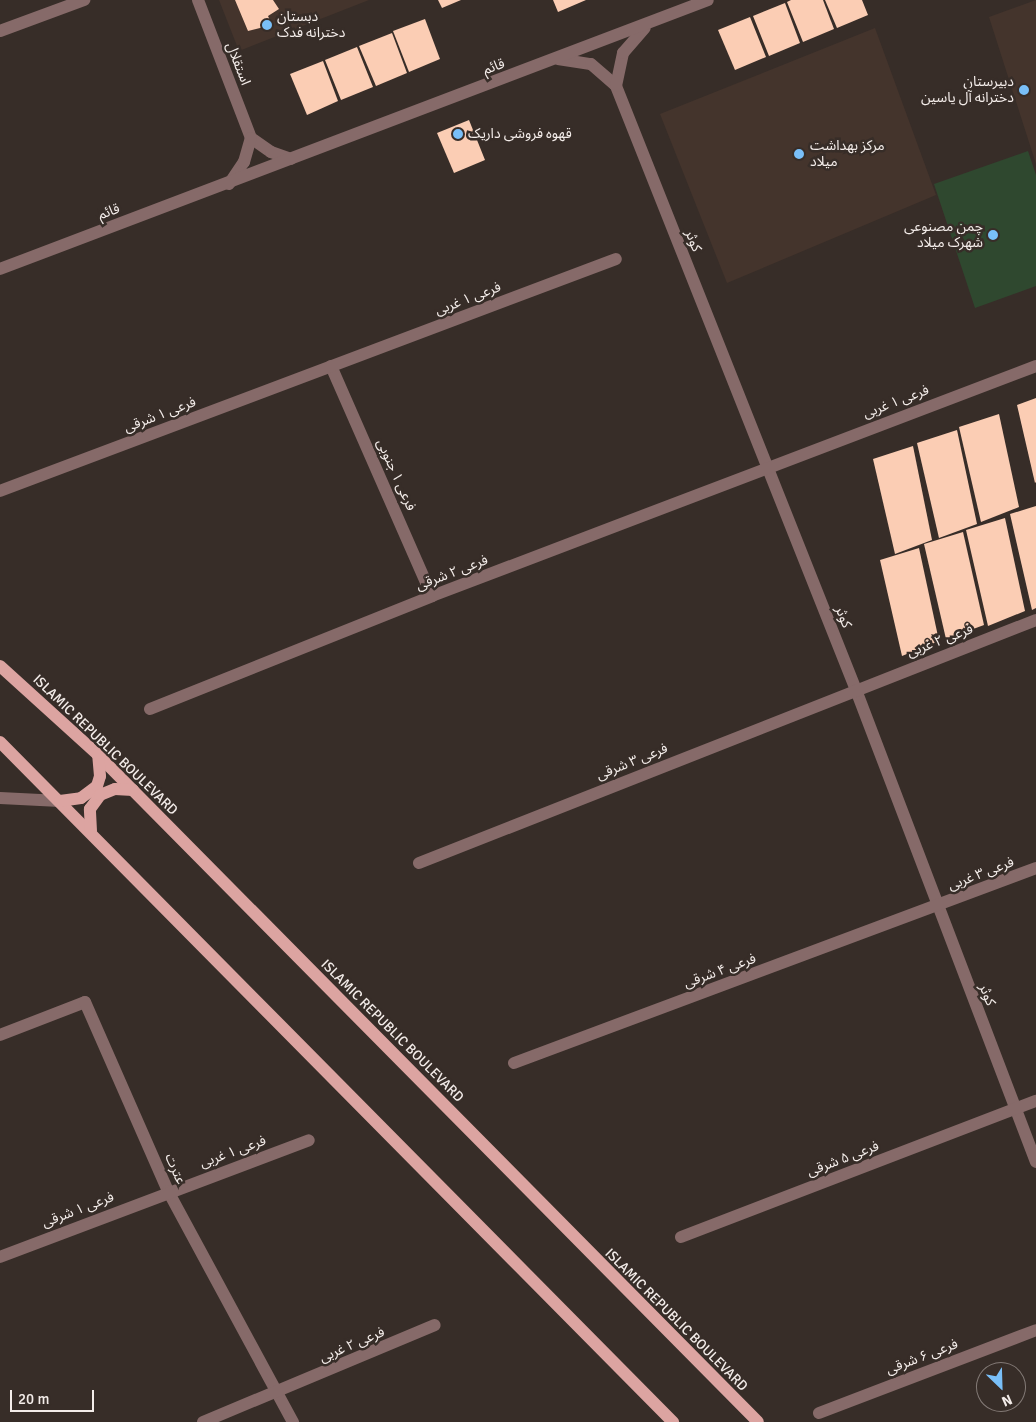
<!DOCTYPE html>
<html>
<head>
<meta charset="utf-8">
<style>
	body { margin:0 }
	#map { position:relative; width:1036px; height:1422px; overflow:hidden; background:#372d28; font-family:Signika,"Noto Sans Arabic",sans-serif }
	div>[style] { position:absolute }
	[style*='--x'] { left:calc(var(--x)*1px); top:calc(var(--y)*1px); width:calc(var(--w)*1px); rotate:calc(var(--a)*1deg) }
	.built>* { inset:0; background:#44342c }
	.green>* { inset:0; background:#2f482f }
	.building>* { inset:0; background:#fbcdb4 }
	.minor>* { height:12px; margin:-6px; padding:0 6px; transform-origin:6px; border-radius:6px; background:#866a69 }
	.major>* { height:12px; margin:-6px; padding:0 6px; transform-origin:6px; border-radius:6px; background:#dca4a1 }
	.dots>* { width:14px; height:14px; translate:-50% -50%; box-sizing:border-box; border:2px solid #372d28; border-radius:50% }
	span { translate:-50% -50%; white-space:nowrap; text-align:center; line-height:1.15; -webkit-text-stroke:5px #372d28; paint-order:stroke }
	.poi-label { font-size:14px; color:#f4edea }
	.left { translate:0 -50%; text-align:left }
	.right { translate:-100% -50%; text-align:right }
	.street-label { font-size:14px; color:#f4edea }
	.north { position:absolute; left:976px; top:1362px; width:50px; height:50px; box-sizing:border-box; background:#372d28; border:1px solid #837a76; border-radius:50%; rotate:156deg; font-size:14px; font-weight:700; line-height:20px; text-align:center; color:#f4edea }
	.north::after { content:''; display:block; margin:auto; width:18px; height:22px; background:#79bff8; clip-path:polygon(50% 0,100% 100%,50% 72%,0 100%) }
	.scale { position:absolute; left:10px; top:1390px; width:84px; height:22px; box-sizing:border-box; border:2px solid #f4edea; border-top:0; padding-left:6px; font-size:15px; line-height:18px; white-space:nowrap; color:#f4edea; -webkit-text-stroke:4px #372d28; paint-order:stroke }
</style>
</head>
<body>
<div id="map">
	<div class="built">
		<i style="clip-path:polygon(219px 0,369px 0,239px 51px)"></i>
		<i style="clip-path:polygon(1036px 0,1036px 164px,989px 17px)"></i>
		<i style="clip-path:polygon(875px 28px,936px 195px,727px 283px,660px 114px)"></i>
	</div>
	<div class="green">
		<i style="clip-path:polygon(1028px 151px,1036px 175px,1036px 286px,975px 308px,934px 184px)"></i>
	</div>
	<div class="building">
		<i style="clip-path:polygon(235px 0,273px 0,279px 9px,268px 16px,272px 25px,248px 31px)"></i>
		<i style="clip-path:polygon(438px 0,461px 0,442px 8px)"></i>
		<i style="clip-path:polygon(553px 0,586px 0,558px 12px)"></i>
		<i style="clip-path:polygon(791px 0,823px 0,834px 29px,803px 42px,787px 2px)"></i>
		<i style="clip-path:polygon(825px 0,862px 0,868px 15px,837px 28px)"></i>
		<i style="clip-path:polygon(785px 3px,800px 43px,769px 56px,753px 16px)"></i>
		<i style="clip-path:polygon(750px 17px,766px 57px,735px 70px,718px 30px)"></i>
		<i style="clip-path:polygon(425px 19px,440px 59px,409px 72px,393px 31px)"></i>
		<i style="clip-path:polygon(392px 33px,407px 73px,376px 86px,359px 46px)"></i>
		<i style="clip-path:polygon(357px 47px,373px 87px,341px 100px,325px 60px)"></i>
		<i style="clip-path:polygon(323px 61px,338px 101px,307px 115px,290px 74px)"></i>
		<i style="clip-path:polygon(469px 120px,485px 160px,454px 173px,437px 133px)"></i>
		<i style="clip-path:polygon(1036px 398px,1036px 482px,1035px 483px,1017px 405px)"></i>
		<i style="clip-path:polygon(999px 414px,1019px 507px,981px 522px,959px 427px)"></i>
		<i style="clip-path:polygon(957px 430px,977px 524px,939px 538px,917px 443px)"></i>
		<i style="clip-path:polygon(913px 446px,932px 540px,895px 554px,873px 459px)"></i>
		<i style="clip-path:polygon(1036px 506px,1036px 608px,1032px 610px,1010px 514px)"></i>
		<i style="clip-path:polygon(1005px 518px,1025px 611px,988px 626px,966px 530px)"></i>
		<i style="clip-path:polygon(963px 532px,984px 625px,946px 639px,924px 544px)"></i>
		<i style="clip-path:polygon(919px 548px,939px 641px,902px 656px,880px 560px)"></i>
	</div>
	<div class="minor">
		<i style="--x:198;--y:0;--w:148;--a:69"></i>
		<i style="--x:0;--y:31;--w:90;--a:-20.3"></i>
		<i style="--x:558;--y:59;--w:33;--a:9"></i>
		<i style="--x:591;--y:64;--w:33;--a:41"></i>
		<i style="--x:616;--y:86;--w:650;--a:68.33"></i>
		<i style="--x:856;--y:690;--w:505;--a:69.13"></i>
		<i style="--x:616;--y:86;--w:34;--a:-78"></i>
		<i style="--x:623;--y:53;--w:33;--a:-49"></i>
		<i style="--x:251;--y:138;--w:24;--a:35"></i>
		<i style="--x:271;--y:152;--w:21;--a:19"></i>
		<i style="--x:229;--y:184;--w:27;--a:-56"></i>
		<i style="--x:244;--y:162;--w:25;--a:-74"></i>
		<i style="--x:0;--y:269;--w:757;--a:-20.8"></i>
		<i style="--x:331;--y:366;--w:251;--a:66.3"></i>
		<i style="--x:0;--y:491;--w:658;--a:-20.64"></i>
		<i style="--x:150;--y:709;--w:304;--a:-21.8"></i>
		<i style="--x:432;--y:596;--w:646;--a:-20.85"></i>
		<i style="--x:0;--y:798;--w:60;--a:2.9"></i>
		<i style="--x:419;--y:863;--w:663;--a:-21.5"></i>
		<i style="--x:0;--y:1035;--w:91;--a:-21.2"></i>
		<i style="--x:85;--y:1002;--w:206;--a:66.3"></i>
		<i style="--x:168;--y:1191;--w:263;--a:61.6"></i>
		<i style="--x:514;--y:1063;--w:557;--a:-20.48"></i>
		<i style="--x:681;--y:1237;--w:380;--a:-21"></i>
		<i style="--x:0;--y:1257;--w:330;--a:-20.7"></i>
		<i style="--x:819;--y:1413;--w:232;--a:-20.9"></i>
		<i style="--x:203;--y:1422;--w:251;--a:-22.7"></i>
	</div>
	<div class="major">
		<i style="--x:0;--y:666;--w:132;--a:42.2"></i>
		<i style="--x:98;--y:755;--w:938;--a:45.3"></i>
		<i style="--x:0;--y:742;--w:957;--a:45.3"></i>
		<i style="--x:60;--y:801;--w:21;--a:-8"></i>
		<i style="--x:81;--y:798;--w:20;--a:-37"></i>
		<i style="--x:97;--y:786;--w:10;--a:-73"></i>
		<i style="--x:100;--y:776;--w:21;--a:-95"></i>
		<i style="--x:91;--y:831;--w:22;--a:-93"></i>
		<i style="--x:90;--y:809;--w:17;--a:-54"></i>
		<i style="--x:100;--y:795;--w:16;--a:-22"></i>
		<i style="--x:115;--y:789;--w:18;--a:3"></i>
	</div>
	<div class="dots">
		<i style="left:267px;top:25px;background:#79bff8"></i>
		<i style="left:1024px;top:90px;background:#79bff8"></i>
		<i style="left:458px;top:134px;background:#79bff8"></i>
		<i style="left:799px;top:154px;background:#79bff8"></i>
		<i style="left:993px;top:235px;background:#79bff8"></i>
	</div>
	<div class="poi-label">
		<span class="left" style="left:277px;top:25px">دبستان<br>دخترانه فدک</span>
		<span class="right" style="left:1014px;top:90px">دبیرستان<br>دخترانه آل یاسین</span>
		<span class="left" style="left:468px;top:134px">قهوه فروشی داریک</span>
		<span class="left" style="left:810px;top:154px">مرکز بهداشت<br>میلاد</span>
		<span class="right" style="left:983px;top:235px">چمن مصنوعی<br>شهرک میلاد</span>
	</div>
	<div class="street-label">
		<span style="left:238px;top:64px;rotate:69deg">استقلال</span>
		<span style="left:494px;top:67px;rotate:-20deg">قائم</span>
		<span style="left:109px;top:212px;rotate:-20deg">قائم</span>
		<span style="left:693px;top:241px;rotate:69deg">کوثر</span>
		<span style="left:468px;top:299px;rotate:-21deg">فرعی ۱ غربی</span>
		<span style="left:896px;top:402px;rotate:-21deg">فرعی ۱ غربی</span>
		<span style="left:160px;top:415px;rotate:-21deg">فرعی ۱ شرقی</span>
		<span style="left:396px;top:475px;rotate:66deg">فرعی ۱ جنوبی</span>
		<span style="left:452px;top:573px;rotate:-21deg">فرعی ۲ شرقی</span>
		<span style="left:843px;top:617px;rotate:68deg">کوثر</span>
		<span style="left:940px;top:641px;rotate:-21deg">فرعی ۲ غربی</span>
		<span style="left:105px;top:745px;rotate:44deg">ISLAMIC REPUBLIC BOULEVARD</span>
		<span style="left:632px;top:762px;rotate:-22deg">فرعی ۳ شرقی</span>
		<span style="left:981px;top:874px;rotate:-21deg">فرعی ۳ غربی</span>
		<span style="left:720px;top:971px;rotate:-20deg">فرعی ۴ شرقی</span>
		<span style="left:987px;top:995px;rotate:69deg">کوثر</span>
		<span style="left:392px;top:1031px;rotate:45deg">ISLAMIC REPUBLIC BOULEVARD</span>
		<span style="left:233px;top:1152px;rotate:-20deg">فرعی ۱ غربی</span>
		<span style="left:843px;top:1159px;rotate:-21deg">فرعی ۵ شرقی</span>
		<span style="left:175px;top:1169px;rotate:66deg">عترت</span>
		<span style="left:78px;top:1210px;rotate:-21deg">فرعی ۱ شرقی</span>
		<span style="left:676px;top:1320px;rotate:45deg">ISLAMIC REPUBLIC BOULEVARD</span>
		<span style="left:352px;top:1345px;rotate:-23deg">فرعی ۲ غربی</span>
		<span style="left:922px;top:1357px;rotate:-21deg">فرعی ۶ شرقی</span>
	</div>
	<div class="north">N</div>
	<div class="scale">20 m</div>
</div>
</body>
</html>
